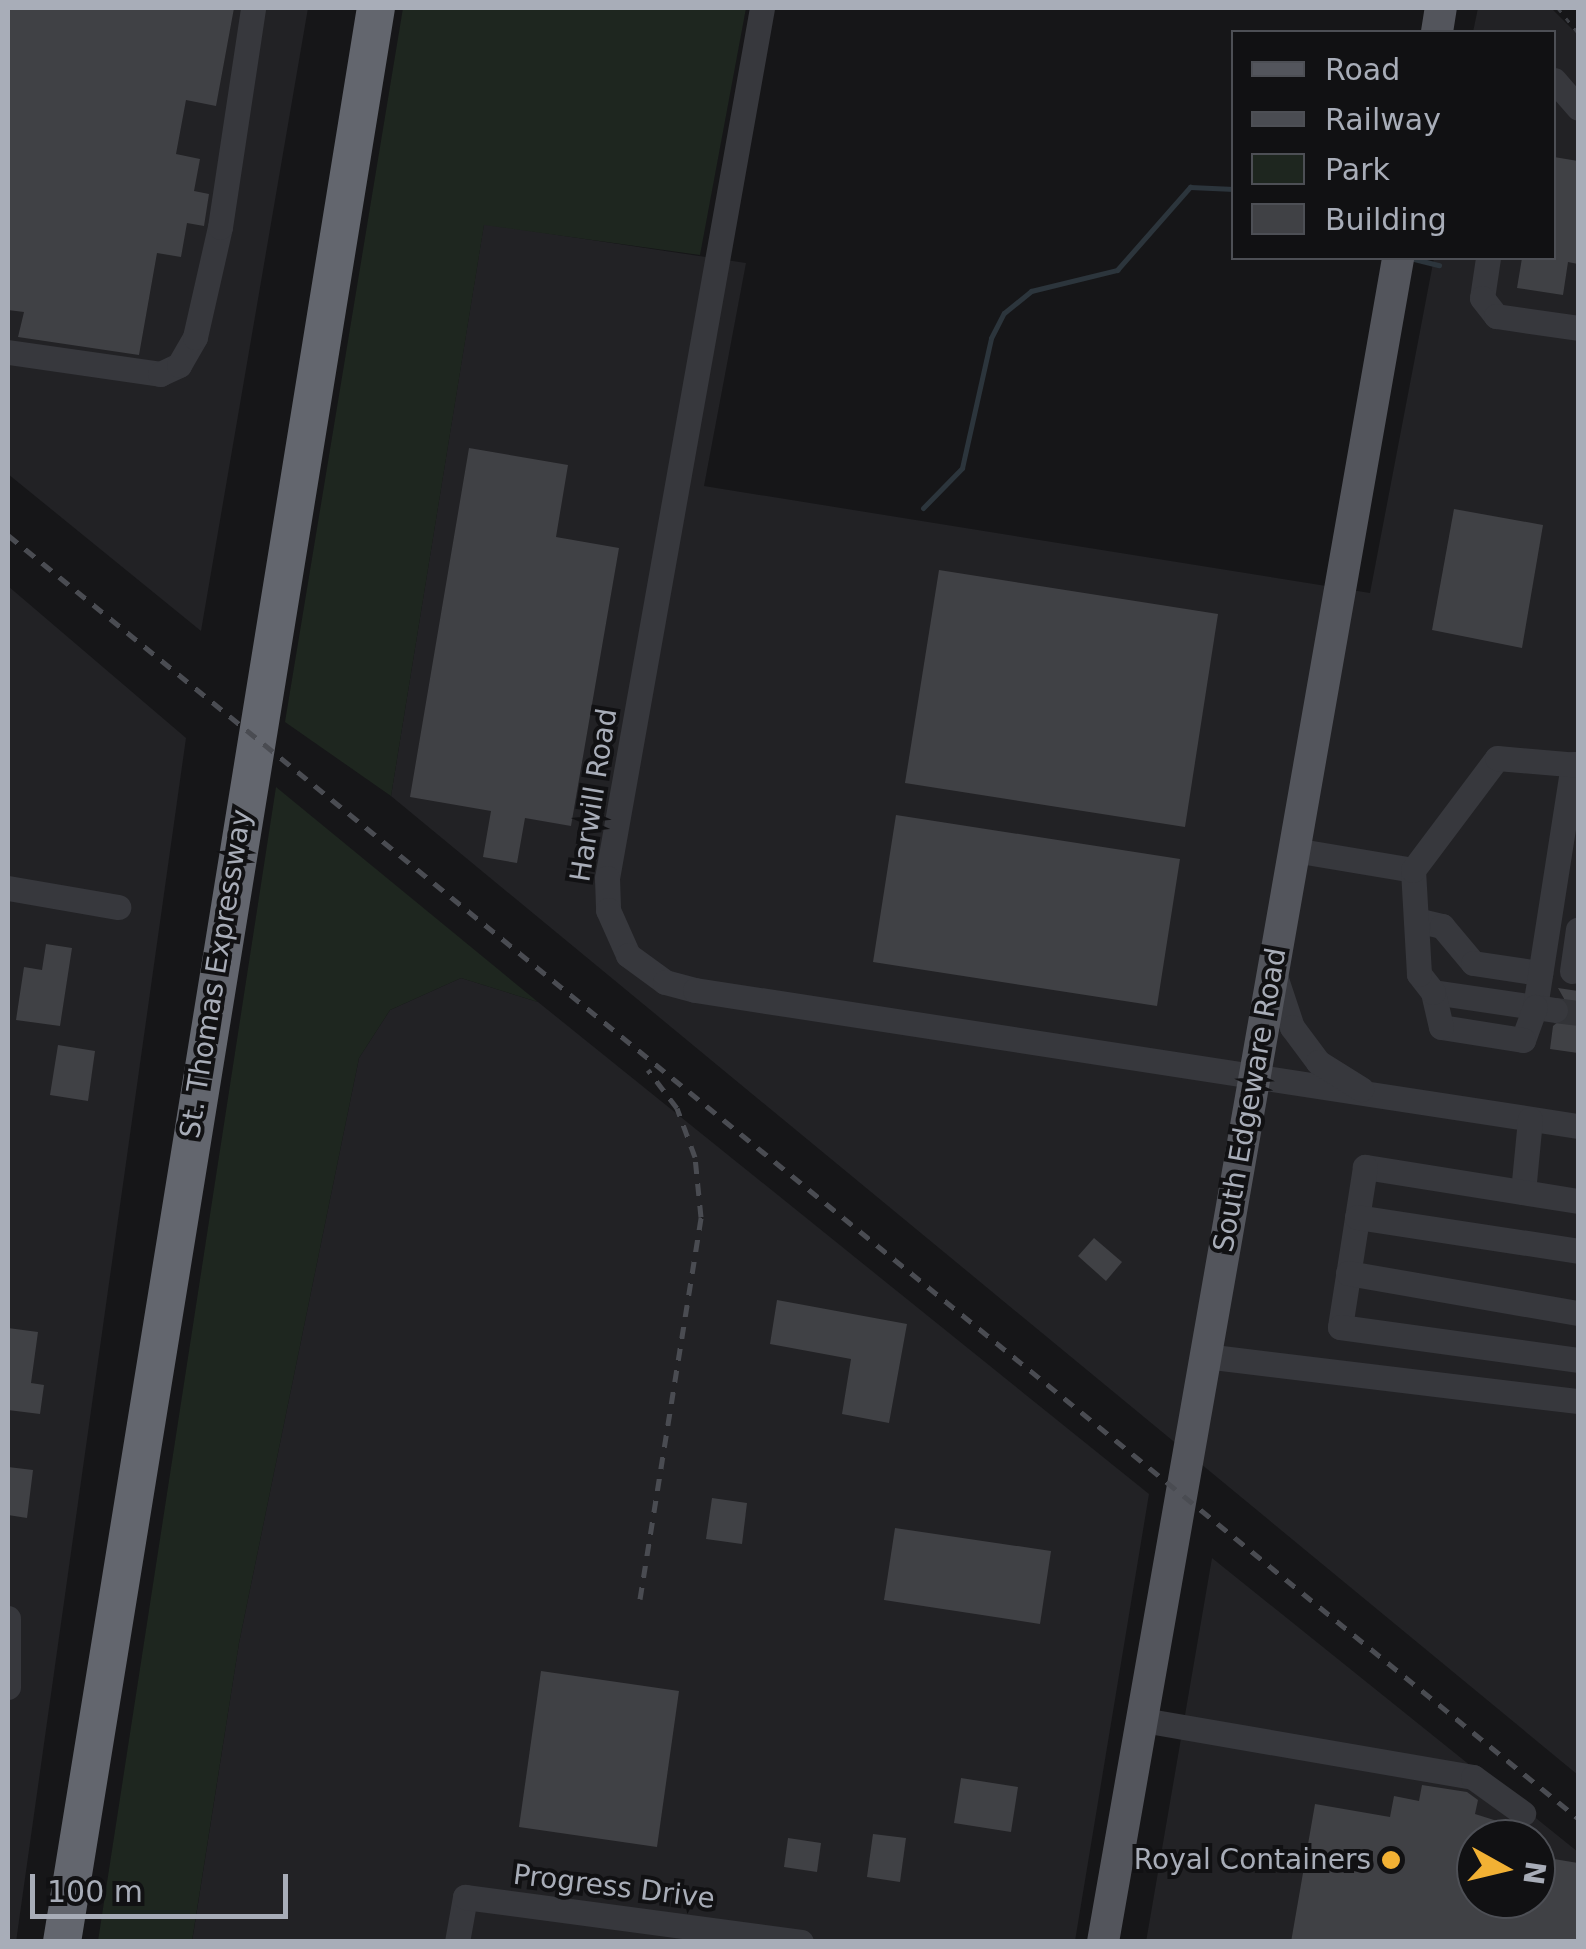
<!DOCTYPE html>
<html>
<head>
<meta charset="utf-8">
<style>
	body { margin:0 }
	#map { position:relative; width:1586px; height:1949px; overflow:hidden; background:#161618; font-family:"DejaVu Sans",sans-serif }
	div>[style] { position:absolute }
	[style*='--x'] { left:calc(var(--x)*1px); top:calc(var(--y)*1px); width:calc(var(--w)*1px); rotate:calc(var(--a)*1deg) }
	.built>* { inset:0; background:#222225 }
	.green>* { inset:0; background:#1e261f }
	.stream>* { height:5px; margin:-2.5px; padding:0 2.5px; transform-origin:2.5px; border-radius:2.5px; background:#2c353c }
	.building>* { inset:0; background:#404145 }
	.minor-tunnel>* { height:25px; margin-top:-12.5px; transform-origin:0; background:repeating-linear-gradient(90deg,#333438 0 25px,transparent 0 37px) }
	.path>* { height:2.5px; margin-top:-1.25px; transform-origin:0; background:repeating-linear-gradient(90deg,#3d3f44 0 5px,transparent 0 13px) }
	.minor>* { height:25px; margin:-12.5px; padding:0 12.5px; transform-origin:12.5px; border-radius:12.5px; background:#37383d }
	.major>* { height:32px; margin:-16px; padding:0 16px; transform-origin:16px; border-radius:16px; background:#53555c }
	.highway>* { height:38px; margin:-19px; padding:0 19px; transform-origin:19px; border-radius:19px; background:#63666e }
	.rail>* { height:5px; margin-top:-2.5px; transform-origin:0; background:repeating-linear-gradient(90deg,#4a4c52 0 12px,transparent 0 22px) }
	.dots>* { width:28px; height:28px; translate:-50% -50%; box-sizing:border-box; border:5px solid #111113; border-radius:50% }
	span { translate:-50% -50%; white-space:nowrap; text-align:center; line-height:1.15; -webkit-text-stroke:8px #111113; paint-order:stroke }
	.street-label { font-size:28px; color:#a8adb8 }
	.poi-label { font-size:28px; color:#a8adb8 }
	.right { translate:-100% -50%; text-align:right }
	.frame { position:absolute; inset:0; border:10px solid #a8adb8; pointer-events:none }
	.legend { position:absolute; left:1231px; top:30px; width:325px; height:230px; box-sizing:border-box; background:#111113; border:2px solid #4d4f55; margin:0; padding:12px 18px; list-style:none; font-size:30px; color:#a8adb8 }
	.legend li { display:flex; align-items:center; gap:20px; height:50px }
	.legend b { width:50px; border:2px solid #4d4f55 }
	.north { position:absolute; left:1456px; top:1819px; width:100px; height:100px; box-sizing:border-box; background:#111113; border:2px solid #4d4f55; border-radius:50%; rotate:98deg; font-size:28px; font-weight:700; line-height:40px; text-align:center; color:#a8adb8 }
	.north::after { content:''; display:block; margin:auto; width:35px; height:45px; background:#f2b134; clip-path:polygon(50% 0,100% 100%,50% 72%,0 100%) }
	.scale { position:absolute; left:30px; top:1874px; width:258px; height:45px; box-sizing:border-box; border:5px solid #a8adb8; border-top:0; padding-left:12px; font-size:30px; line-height:35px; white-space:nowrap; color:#a8adb8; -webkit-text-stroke:8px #111113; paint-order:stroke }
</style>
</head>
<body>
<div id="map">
	<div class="built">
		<i style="clip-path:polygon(8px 8px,308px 8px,201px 631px,8px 474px)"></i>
		<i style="clip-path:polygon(1478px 8px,1551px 8px,1578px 35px,1578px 1775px,391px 796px,484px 224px,746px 263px,704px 486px,1370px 593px,1434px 258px,1554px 258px,1554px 32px,1473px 32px)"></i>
		<i style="clip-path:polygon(8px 586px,186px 738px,16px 1942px,8px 1941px)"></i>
		<i style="clip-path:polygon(461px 978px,538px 1002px,1149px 1494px,1075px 1941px,192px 1942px,239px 1643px,359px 1058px,390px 1010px)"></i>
		<i style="clip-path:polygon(evenodd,1212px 1558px,1578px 1852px,1578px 1941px,1146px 1942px,1212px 1558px,1476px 1839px,1536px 1839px,1536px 1899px,1476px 1899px,1476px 1839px)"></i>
	</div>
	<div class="green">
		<i style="clip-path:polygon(403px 8px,746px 8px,700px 255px,484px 225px,391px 796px,285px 722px)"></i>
		<i style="clip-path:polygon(276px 787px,538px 1002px,461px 978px,390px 1010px,359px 1058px,239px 1643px,192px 1941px,98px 1941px)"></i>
	</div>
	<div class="stream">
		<i style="--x:1410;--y:258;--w:30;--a:14"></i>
		<i style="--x:923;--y:508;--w:56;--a:-45.7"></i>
		<i style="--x:962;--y:468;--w:133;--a:-77.4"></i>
		<i style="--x:991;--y:338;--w:28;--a:-63"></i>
		<i style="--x:1004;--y:313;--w:35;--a:-39"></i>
		<i style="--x:1031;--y:291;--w:89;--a:-13.7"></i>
		<i style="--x:1117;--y:270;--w:111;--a:-48.7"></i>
		<i style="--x:1190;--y:187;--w:44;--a:2.6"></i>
	</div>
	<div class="building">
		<i style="clip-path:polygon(8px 8px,234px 8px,216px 106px,186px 100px,176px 154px,200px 159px,194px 191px,209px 194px,204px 226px,187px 223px,181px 257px,157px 253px,139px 355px,18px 337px,24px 312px,8px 310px)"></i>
		<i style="clip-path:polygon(1554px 157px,1578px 161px,1578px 264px,1568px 262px,1563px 295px,1517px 288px,1522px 258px,1554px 258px)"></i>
		<i style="clip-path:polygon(469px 448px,568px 465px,556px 537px,619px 548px,571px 826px,525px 818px,517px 863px,483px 857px,491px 811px,410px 797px)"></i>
		<i style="clip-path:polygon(1454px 509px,1543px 525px,1522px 648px,1432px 630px)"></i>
		<i style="clip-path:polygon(939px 570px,1218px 614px,1185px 827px,905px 783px)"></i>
		<i style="clip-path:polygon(896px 815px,1180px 859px,1157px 1006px,873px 962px)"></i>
		<i style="clip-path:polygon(46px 944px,72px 948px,60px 1026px,16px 1020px,24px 967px,42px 970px)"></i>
		<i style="clip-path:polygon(1558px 988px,1578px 991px,1578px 1053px,1550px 1049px,1553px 1026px,1571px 1011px)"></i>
		<i style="clip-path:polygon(58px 1045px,95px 1051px,88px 1101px,50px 1095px)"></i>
		<i style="clip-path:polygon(1094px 1238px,1122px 1262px,1106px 1281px,1078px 1256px)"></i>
		<i style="clip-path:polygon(777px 1300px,907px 1324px,889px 1423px,842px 1414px,851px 1359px,770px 1344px)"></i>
		<i style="clip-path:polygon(8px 1328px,38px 1332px,31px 1383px,44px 1385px,40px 1414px,8px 1410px)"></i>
		<i style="clip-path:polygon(8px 1467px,33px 1470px,27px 1518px,8px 1515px)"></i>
		<i style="clip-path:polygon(712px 1498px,747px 1503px,742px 1544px,706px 1539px)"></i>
		<i style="clip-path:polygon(895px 1528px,1051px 1551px,1040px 1624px,884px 1600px)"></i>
		<i style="clip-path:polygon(541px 1671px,679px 1691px,657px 1847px,519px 1827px)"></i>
		<i style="clip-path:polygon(961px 1778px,1018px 1787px,1011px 1832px,954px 1823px)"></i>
		<i style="clip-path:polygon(1422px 1785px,1467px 1792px,1478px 1800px,1475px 1814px,1513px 1826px,1512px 1839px,1476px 1839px,1476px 1899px,1536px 1899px,1536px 1856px,1578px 1863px,1578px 1942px,1291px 1942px,1315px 1804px,1390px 1817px,1394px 1796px,1419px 1801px)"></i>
		<i style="clip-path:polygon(873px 1834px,906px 1838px,900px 1882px,867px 1877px)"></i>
		<i style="clip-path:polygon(788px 1838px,821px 1843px,817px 1872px,784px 1867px)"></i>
	</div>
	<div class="minor-tunnel">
		<i style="--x:1555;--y:1010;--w:23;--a:7"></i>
	</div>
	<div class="path">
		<i style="--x:1558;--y:8;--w:32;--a:51"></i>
	</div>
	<div class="minor">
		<i style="--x:762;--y:8;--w:884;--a:100.1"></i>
		<i style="--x:607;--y:878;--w:32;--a:88"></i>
		<i style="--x:608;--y:910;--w:49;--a:66"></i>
		<i style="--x:628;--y:955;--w:46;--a:36.1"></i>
		<i style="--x:665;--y:982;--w:31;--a:15"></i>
		<i style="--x:695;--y:990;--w:893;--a:8.76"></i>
		<i style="--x:1554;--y:80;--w:37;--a:49"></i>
		<i style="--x:1488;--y:258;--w:40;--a:98.5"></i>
		<i style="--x:1482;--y:298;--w:23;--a:52"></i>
		<i style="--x:1496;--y:316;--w:83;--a:8.3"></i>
		<i style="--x:8;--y:352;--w:154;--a:8.2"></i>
		<i style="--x:160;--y:374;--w:21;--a:-25"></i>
		<i style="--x:179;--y:365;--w:32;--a:-60"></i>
		<i style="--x:195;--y:337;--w:113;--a:-77.2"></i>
		<i style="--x:220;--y:227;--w:221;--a:-81.4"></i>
		<i style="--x:1294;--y:850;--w:121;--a:9.5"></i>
		<i style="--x:8;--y:888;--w:112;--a:9.8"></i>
		<i style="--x:1416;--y:920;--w:27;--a:13"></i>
		<i style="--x:1442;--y:926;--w:48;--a:50"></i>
		<i style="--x:1473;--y:963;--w:68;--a:8.5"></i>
		<i style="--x:1273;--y:970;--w:60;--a:71.6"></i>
		<i style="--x:1292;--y:1027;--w:44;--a:53.4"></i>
		<i style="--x:1318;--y:1062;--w:51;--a:32.1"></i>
		<i style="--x:1572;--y:971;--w:42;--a:-81.9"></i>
		<i style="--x:1433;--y:992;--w:103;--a:8.4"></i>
		<i style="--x:1535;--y:1007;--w:246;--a:-81.1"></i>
		<i style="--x:1555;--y:1010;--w:20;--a:-171"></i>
		<i style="--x:1535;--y:1007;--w:35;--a:110"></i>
		<i style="--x:1523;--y:1040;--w:83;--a:-171"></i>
		<i style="--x:1441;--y:1027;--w:36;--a:-103"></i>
		<i style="--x:1433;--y:992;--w:23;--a:-128"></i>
		<i style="--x:1419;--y:974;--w:104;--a:-93.3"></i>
		<i style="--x:1413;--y:870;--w:140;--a:-53.1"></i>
		<i style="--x:1497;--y:758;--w:81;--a:4.9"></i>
		<i style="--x:1523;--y:1192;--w:73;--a:-84.5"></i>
		<i style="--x:1578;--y:1201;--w:216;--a:-170.9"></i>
		<i style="--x:1365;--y:1167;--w:162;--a:98.9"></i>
		<i style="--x:1340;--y:1327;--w:240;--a:7.9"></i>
		<i style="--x:1357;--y:1217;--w:224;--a:8.7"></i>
		<i style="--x:1348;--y:1273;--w:233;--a:9.9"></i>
		<i style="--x:1205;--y:1356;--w:376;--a:6.9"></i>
		<i style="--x:8;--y:1618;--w:69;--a:90"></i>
		<i style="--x:1143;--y:1720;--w:335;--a:9.8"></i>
		<i style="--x:1473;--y:1777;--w:62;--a:35.8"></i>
		<i style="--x:457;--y:1942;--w:46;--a:-79.9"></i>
		<i style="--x:465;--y:1897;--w:339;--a:7.6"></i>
	</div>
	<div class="major">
		<i style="--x:1437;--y:32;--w:24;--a:-81"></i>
		<i style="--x:1103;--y:1942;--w:1710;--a:-80.06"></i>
	</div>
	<div class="highway">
		<i style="--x:62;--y:1942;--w:1959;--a:-80.78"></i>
	</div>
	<div class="rail">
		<i style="--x:8;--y:535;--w:2028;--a:39.26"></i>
		<i style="--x:640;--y:1599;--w:387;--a:-80.9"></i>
		<i style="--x:701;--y:1217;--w:60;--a:-95.7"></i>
		<i style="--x:695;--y:1157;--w:52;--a:-110.2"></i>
		<i style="--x:677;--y:1108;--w:48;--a:-127.3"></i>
	</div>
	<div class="dots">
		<i style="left:1391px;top:1860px;background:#f2b134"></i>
	</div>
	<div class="street-label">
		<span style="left:594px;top:795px;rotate:-81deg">Harwill Road</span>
		<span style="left:216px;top:974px;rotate:-81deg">St. Thomas Expressway</span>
		<span style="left:1250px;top:1100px;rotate:-80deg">South Edgeware Road</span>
		<span style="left:614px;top:1887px;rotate:7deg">Progress Drive</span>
	</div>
	<div class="poi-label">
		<span class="right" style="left:1371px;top:1860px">Royal Containers</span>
	</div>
	<div class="frame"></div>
	<ul class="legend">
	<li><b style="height:12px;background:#53555c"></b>Road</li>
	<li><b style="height:12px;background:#4a4c52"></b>Railway</li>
	<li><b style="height:28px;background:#1e261f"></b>Park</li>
	<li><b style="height:28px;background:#404145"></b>Building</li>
	</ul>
	<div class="north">N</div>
	<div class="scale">100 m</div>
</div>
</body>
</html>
